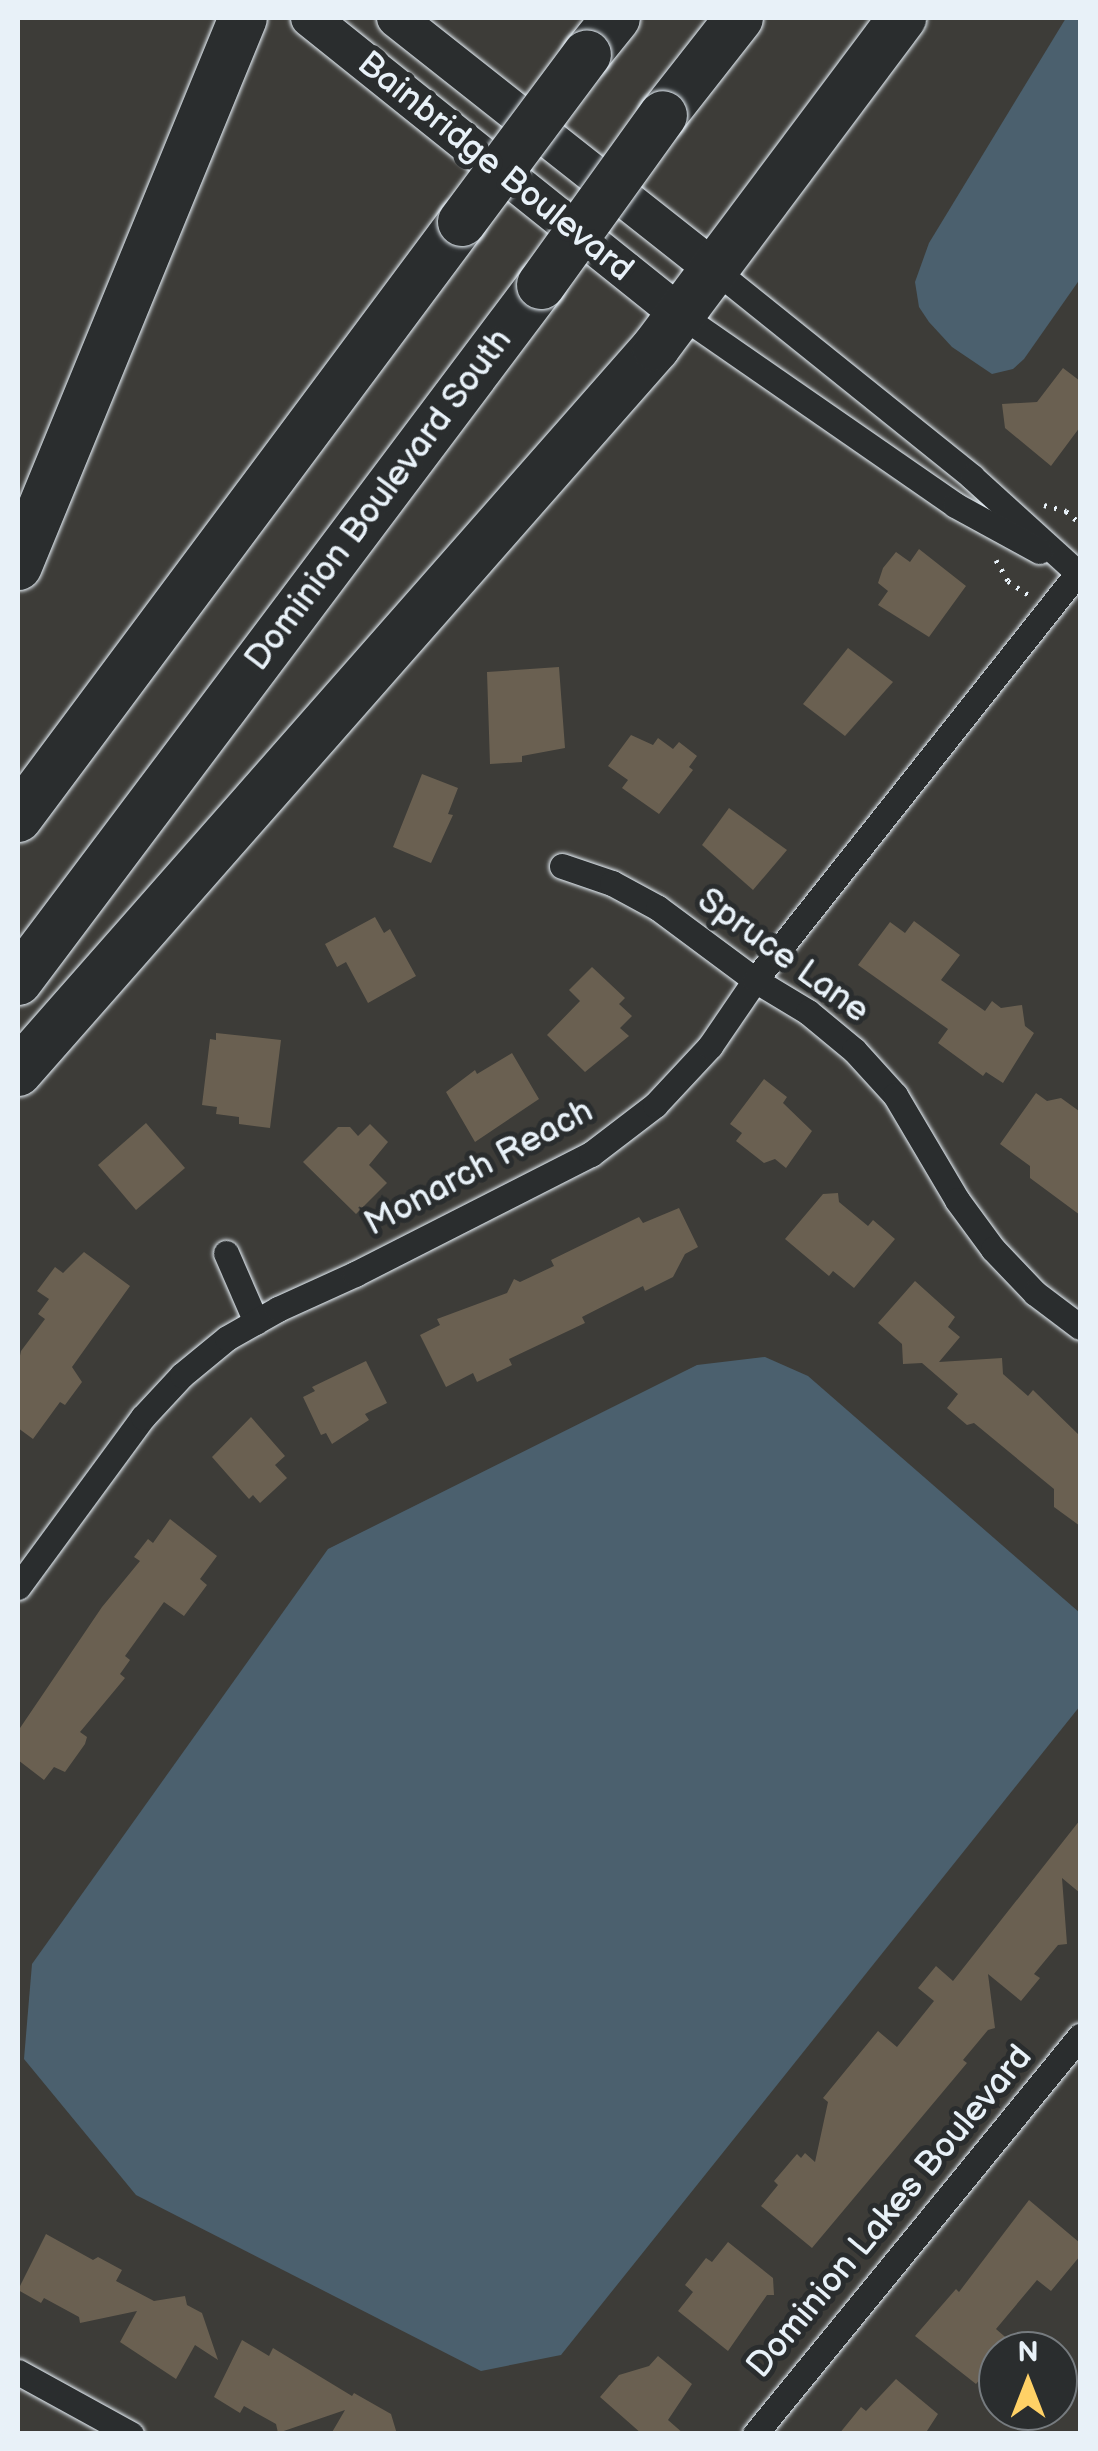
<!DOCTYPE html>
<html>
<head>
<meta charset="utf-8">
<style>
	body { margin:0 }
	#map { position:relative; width:1098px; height:2451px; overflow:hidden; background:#3d3c38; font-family:"Balsamiq Sans",sans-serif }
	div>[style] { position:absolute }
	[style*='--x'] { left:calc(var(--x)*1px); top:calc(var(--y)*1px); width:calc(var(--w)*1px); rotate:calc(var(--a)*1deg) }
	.water>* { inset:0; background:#4b606e }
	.building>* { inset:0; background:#6a6051 }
	.path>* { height:5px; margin-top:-2.5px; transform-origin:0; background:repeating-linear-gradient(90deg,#e8f1f8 0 2.5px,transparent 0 10.5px) }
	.roads { filter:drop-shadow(0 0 2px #e8f1f8) drop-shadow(0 0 2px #e8f1f8) }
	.minor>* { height:25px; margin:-12.5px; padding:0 12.5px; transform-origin:12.5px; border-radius:12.5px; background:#2a2d2e }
	.secondary>* { height:38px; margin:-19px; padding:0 19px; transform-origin:19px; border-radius:19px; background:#2a2d2e }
	.motorway>* { height:48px; margin:-24px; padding:0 24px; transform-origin:24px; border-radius:24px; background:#2a2d2e }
	.bridges { filter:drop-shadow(0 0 2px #e8f1f8) drop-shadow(0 0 2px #e8f1f8) }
	.motorway-bridge>* { height:48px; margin:-24px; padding:0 24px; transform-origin:24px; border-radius:24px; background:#2a2d2e }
	span { translate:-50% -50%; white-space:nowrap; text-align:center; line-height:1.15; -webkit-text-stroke:10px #2a2d2e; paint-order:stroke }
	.street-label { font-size:35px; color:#e8f1f8 }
	.frame { position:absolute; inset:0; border:20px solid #e8f1f8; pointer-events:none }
	.north { position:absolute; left:978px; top:2331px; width:100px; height:100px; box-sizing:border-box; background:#2a2d2e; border:2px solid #767b7f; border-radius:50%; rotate:0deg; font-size:28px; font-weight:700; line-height:40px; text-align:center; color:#e8f1f8 }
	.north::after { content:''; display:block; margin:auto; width:35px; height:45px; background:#ffd166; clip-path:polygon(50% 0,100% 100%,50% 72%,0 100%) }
</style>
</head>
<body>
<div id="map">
	<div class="water">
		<i style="clip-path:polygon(1066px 18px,1080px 18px,1080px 279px,1024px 359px,1013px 369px,992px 374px,952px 347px,929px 322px,919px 307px,915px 282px,929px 243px)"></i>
		<i style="clip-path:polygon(765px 1357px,808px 1376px,1080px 1613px,1080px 1706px,561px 2355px,481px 2371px,136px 2195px,24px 2059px,32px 1964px,328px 1549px,697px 1365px)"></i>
	</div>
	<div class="building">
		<i style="clip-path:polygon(1063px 368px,1080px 381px,1080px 427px,1051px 466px,1005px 428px,1002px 404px,1037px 402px)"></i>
		<i style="clip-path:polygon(919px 549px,966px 586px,929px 637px,878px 605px,888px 591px,878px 583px,883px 568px,896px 552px,910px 562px)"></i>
		<i style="clip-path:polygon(848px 648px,893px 682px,845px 736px,803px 704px)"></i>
		<i style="clip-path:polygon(559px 667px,565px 748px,522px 756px,522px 762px,490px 764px,487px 672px)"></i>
		<i style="clip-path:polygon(631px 735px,653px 745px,658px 738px,673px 749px,679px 742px,697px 756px,689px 767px,693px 770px,659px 814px,622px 788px,628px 780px,608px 766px)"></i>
		<i style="clip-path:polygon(422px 774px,458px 788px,448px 814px,453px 815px,431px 863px,393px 847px)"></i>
		<i style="clip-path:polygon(729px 808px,787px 850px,753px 890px,702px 845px)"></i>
		<i style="clip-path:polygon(375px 917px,384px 933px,390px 929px,416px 976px,368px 1003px,346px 962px,337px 967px,325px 944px)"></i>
		<i style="clip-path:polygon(914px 921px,960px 955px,941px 980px,985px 1011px,992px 1001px,1001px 1008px,1022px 1005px,1025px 1026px,1034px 1033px,1003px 1083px,986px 1072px,983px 1076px,938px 1043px,948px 1029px,858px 965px,890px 922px,905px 933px)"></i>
		<i style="clip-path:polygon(592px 967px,625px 998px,619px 1004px,632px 1016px,620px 1028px,629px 1036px,585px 1072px,547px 1035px,580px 1001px,569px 990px)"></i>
		<i style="clip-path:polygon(216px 1033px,281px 1040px,270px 1128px,239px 1124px,239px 1117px,216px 1114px,217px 1107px,202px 1105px,210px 1039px,216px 1040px)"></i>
		<i style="clip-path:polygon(512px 1053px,539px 1099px,475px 1142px,446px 1092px,475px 1070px,477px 1074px)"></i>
		<i style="clip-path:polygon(764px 1079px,787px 1097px,783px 1103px,812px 1131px,786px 1168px,775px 1159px,764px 1163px,736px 1141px,742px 1133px,730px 1124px)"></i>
		<i style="clip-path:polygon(1036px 1093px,1047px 1101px,1061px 1098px,1079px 1111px,1080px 1215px,1030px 1178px,1030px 1166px,1000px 1144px)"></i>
		<i style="clip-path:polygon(146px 1123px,185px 1168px,136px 1210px,98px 1165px)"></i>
		<i style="clip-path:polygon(370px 1124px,388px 1142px,369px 1165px,387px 1183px,356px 1214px,303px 1162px,338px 1127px,350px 1127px,358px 1136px)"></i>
		<i style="clip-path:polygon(838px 1193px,839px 1202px,868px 1226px,873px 1220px,895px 1239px,854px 1288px,833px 1271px,829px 1276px,785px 1239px,823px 1194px)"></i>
		<i style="clip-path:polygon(679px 1208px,698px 1247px,685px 1254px,673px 1277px,645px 1291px,643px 1286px,582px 1317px,585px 1323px,509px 1359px,512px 1365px,477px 1382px,473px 1373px,446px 1387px,420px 1335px,440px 1325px,437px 1319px,507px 1293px,514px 1279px,520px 1282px,554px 1266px,551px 1260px,639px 1217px,643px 1223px)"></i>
		<i style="clip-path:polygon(84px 1252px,130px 1286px,72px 1367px,82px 1382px,65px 1405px,60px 1402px,33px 1439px,18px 1428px,18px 1365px,21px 1351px,45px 1319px,38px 1314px,49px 1299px,37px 1291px,55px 1267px,63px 1273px)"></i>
		<i style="clip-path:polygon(915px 1281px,955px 1317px,948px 1327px,960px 1337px,939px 1362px,1002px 1358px,1003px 1374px,1028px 1396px,1033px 1390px,1080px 1436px,1080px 1526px,1054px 1507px,1054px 1489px,974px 1423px,967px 1425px,947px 1408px,958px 1394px,922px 1363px,903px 1364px,902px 1344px,878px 1323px)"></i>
		<i style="clip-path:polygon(366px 1361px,387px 1403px,365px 1414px,369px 1420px,332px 1444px,326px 1433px,321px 1435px,303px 1397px,315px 1391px,312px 1387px)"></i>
		<i style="clip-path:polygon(251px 1417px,285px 1456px,275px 1465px,287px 1478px,260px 1503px,253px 1495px,249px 1499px,212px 1457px)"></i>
		<i style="clip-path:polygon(170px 1519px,217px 1556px,200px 1579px,207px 1585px,184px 1616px,164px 1602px,125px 1656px,130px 1660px,120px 1674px,125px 1678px,80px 1732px,87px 1737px,85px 1744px,65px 1772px,54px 1767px,44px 1780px,18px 1760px,18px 1731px,102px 1607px,140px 1561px,134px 1557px,148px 1539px,153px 1543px)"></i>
		<i style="clip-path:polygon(1080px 1820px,1080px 1893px,1062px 1878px,1067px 1944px,1058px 1945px,1034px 1974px,1040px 1978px,1021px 2001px,988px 1974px,995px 2028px,988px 2030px,963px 2060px,967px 2063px,812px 2248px,761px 2206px,778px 2185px,774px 2181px,797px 2154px,801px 2158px,805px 2153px,815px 2162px,828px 2102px,823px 2098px,878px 2031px,897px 2047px,934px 2001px,918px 1988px,936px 1966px,953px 1981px)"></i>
		<i style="clip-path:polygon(1029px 2200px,1080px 2243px,1080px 2256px,1051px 2291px,1037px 2280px,996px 2329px,1011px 2342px,998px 2351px,998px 2358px,976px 2384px,915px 2336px,956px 2289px,959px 2292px)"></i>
		<i style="clip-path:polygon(46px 2234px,93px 2260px,98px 2257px,122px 2270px,116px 2281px,154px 2301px,185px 2296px,187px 2305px,202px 2313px,218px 2360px,195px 2345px,176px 2379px,120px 2342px,137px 2311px,80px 2323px,79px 2317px,44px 2298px,41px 2303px,18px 2290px)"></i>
		<i style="clip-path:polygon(728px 2242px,773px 2278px,774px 2295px,767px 2295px,728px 2351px,678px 2311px,693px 2292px,685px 2285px,706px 2258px,712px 2262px)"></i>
		<i style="clip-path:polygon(242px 2340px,269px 2356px,273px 2348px,352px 2396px,354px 2393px,391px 2414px,397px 2434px,331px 2434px,345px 2410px,278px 2433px,276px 2424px,244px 2406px,240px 2413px,214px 2397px)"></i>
		<i style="clip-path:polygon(658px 2356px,692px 2384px,668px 2420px,684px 2434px,642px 2434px,600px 2397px,619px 2375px,649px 2366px)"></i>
		<i style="clip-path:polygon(896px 2379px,938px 2414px,925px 2434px,839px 2434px,861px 2407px,866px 2411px)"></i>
	</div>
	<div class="path">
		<i style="--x:1044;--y:505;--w:23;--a:15"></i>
		<i style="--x:1066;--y:511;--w:18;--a:41"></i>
		<i style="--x:996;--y:560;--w:24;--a:60"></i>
		<i style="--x:1008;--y:581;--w:25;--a:34"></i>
	</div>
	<div class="roads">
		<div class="minor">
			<i style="--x:715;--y:270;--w:330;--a:38.8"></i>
			<i style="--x:972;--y:477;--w:146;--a:42.2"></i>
			<i style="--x:681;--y:315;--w:333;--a:34.7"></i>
			<i style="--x:955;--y:505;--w:96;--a:28.7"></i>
			<i style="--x:562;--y:866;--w:53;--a:18.8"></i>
			<i style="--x:612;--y:883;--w:52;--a:28.5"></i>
			<i style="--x:658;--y:908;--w:121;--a:36.6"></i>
			<i style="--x:755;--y:980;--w:62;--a:31.1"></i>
			<i style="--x:808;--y:1012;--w:60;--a:39.6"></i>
			<i style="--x:854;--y:1050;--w:61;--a:47.7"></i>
			<i style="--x:895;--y:1095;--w:122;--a:59.4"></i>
			<i style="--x:957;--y:1200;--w:61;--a:53.7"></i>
			<i style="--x:993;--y:1249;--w:61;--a:46.3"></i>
			<i style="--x:1035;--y:1293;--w:56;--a:37.1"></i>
			<i style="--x:226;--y:1253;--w:75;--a:66.5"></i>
			<i style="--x:18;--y:1587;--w:211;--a:-53.7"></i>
			<i style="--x:143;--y:1417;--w:57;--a:-47.1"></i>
			<i style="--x:182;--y:1375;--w:58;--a:-39.4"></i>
			<i style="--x:227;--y:1338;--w:59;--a:-29.6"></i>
			<i style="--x:278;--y:1309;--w:85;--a:-24.4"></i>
			<i style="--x:355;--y:1274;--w:265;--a:-27"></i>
			<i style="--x:591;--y:1154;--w:81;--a:-37.4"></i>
			<i style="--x:655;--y:1105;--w:81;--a:-47"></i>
			<i style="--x:710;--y:1046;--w:80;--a:-55.7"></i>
			<i style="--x:755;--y:980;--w:523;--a:-51.6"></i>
			<i style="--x:18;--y:2372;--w:129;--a:28.8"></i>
			<i style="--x:755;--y:2434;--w:514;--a:-50.77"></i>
		</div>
		<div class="secondary">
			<i style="--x:310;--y:18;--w:475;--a:38.7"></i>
			<i style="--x:396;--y:18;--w:407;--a:38.3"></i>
		</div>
		<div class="motorway">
			<i style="--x:587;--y:54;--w:46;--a:-51.1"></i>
			<i style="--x:663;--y:115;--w:123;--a:-51.9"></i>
			<i style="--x:18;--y:566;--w:592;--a:-67.68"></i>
			<i style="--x:18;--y:818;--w:743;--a:-53.32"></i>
			<i style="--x:18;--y:981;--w:871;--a:-53.08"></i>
			<i style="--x:18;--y:1072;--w:966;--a:-48.65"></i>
			<i style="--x:656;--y:347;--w:411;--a:-53.2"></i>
		</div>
	</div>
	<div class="bridges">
		<div class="motorway-bridge">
			<i style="--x:462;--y:222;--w:209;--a:-53.3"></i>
			<i style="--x:541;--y:285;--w:209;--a:-54.3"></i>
		</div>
	</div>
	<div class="street-label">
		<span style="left:495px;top:167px;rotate:39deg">Bainbridge Boulevard</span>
		<span style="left:379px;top:500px;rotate:-53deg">Dominion Boulevard South</span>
		<span style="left:783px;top:956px;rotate:36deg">Spruce Lane</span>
		<span style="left:479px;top:1168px;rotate:-28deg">Monarch Reach</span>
		<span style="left:890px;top:2212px;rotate:-50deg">Dominion Lakes Boulevard</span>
	</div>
	<div class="frame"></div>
	<div class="north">N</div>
</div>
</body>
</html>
